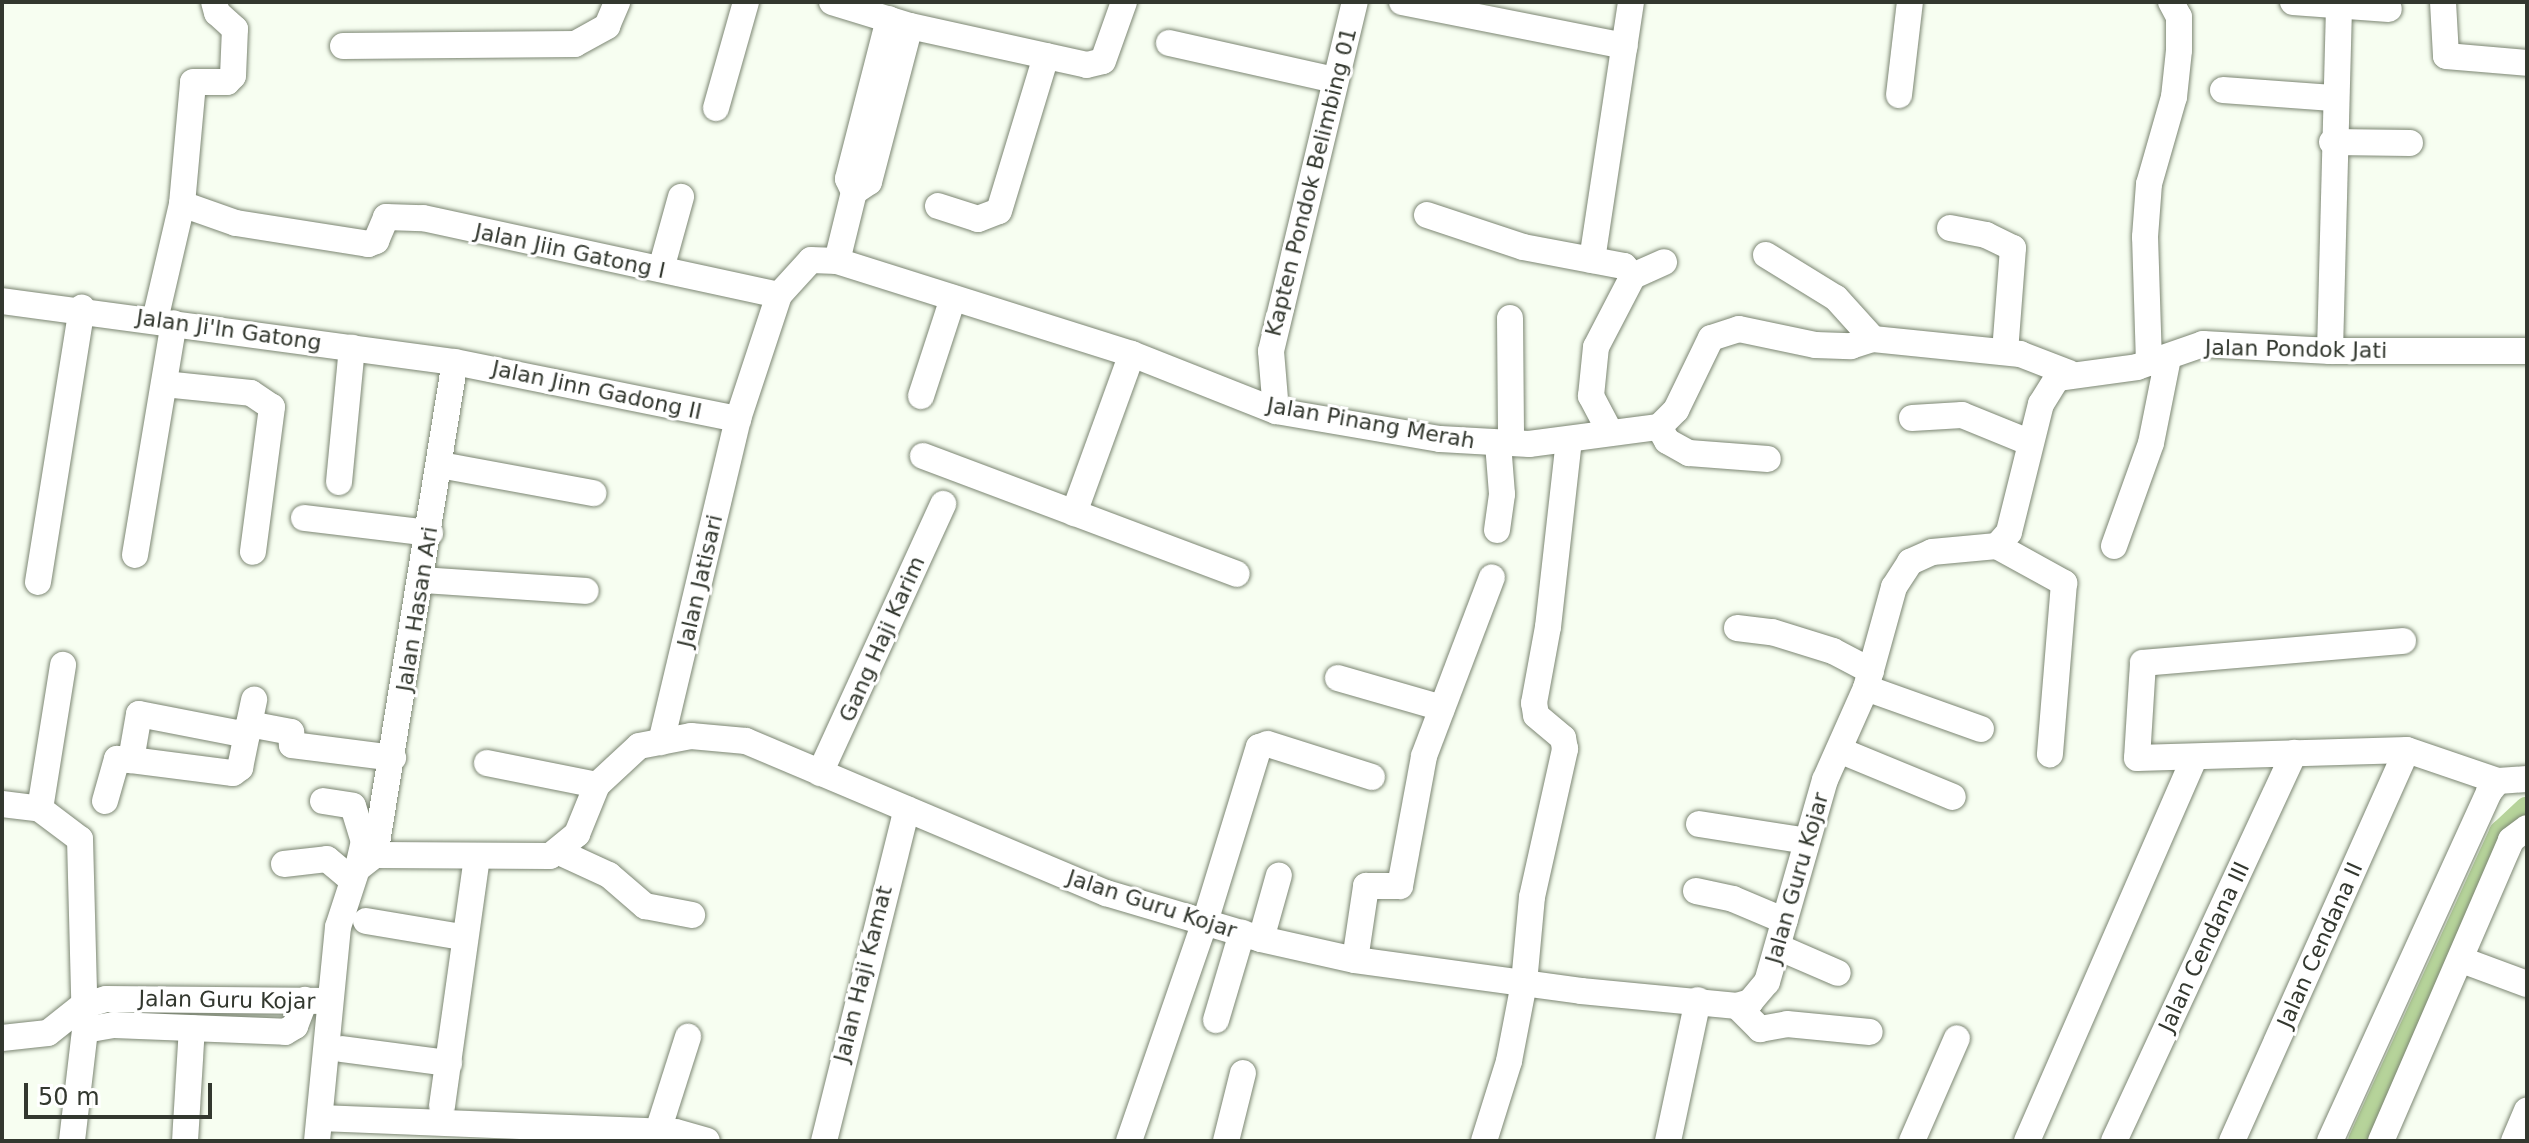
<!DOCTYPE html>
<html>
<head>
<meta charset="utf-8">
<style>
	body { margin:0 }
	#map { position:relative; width:2529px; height:1143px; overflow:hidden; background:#f7fef1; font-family:"DejaVu Sans",sans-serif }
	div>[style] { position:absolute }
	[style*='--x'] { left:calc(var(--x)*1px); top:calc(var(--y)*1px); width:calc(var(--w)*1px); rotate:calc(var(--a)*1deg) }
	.canal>* { height:26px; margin:-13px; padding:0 13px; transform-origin:13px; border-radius:13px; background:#b6d39a }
	.roads { filter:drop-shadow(0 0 2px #7c8673) drop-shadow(0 0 2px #7c8673) }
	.minor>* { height:26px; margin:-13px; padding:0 13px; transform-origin:13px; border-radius:13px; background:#fff }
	span { translate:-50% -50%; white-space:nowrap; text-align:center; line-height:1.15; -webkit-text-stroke:6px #fff; paint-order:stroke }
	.street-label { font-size:22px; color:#33382f }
	.frame { position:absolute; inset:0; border:4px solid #33382f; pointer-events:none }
	.scale { position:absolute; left:24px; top:1083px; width:188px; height:36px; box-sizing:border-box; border:4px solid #33382f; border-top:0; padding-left:10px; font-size:24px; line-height:28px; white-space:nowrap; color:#33382f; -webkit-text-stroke:6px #fff; paint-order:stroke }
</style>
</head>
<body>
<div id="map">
	<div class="canal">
		<i style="--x:2361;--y:1141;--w:339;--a:-65.4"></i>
		<i style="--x:2502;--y:833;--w:34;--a:-43"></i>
	</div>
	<div class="roads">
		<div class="minor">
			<i style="--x:832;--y:2;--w:82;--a:17.1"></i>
			<i style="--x:910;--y:26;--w:181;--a:12.4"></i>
			<i style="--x:1087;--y:65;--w:16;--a:-14"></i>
			<i style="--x:1103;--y:61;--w:63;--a:-70.4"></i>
			<i style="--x:1402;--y:2;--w:227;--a:11.2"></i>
			<i style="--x:2293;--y:2;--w:96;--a:4.2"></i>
			<i style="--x:2443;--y:2;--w:54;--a:86.8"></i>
			<i style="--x:2446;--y:56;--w:81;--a:4.9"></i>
			<i style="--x:889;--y:19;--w:165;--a:104.4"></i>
			<i style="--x:848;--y:179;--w:14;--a:65"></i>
			<i style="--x:854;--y:192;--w:18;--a:-34"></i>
			<i style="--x:869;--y:182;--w:161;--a:-75.3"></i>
			<i style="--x:1169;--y:43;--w:170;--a:12.6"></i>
			<i style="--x:343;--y:46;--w:232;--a:-0.5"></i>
			<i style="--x:575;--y:44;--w:37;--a:-29"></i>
			<i style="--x:607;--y:26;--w:26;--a:-67"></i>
			<i style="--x:2223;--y:90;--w:110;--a:4.2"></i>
			<i style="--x:1899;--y:95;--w:94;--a:-83.3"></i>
			<i style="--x:716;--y:108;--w:110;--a:-74.2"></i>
			<i style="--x:2332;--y:142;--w:78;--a:0.7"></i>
			<i style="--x:182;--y:204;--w:57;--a:19.4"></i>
			<i style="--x:236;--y:223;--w:134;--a:9"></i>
			<i style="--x:368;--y:244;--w:9;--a:-21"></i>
			<i style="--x:376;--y:241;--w:26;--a:-67"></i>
			<i style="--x:386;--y:217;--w:37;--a:2"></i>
			<i style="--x:423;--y:218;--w:364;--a:12.2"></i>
			<i style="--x:938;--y:206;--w:42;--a:18"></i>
			<i style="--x:978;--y:219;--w:22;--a:-21"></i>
			<i style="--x:999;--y:211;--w:162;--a:-73.1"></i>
			<i style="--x:1427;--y:215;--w:101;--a:18.4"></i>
			<i style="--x:1523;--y:247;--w:103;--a:10.7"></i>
			<i style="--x:1624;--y:266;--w:13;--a:48"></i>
			<i style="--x:1950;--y:228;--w:37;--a:11"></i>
			<i style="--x:1986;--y:235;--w:30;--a:26"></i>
			<i style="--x:2013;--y:248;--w:104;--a:94.4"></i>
			<i style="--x:1766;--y:255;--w:82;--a:31.6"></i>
			<i style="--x:1836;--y:298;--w:55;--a:47.9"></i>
			<i style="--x:1592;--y:260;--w:261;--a:-81.4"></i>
			<i style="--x:837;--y:261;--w:71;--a:-76.2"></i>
			<i style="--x:661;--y:269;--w:75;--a:-74.5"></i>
			<i style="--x:2;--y:301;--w:457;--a:7.7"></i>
			<i style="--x:455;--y:362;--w:289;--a:11.4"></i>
			<i style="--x:1510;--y:318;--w:125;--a:89.5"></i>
			<i style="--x:155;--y:320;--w:119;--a:-76.9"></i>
			<i style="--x:182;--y:204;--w:122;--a:-84.8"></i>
			<i style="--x:193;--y:82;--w:34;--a:0"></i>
			<i style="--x:227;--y:82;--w:8;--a:-45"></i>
			<i style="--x:233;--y:76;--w:47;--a:-87.6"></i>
			<i style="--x:235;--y:29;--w:24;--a:-138"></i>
			<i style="--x:217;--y:13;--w:11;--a:-105"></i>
			<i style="--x:2330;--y:351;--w:345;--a:-88.5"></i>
			<i style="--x:2149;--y:363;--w:126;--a:-91.8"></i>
			<i style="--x:2145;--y:237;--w:53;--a:-85.7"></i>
			<i style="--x:2149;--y:184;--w:91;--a:-74"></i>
			<i style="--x:2174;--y:97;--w:47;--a:-83.9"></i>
			<i style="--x:2179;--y:50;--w:33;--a:-90"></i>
			<i style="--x:2179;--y:17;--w:17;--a:-118"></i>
			<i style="--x:164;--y:384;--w:87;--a:5.9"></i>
			<i style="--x:251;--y:393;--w:25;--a:34"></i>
			<i style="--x:272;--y:407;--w:146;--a:97.5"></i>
			<i style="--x:921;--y:396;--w:103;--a:-71.9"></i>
			<i style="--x:1276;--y:411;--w:60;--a:-94.8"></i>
			<i style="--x:1271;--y:351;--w:359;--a:-76.5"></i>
			<i style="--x:1912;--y:418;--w:50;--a:-3.4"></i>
			<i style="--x:1962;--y:415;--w:74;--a:22.1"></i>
			<i style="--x:1659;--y:427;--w:16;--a:60"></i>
			<i style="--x:1667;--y:441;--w:25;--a:29"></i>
			<i style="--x:1689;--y:453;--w:79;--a:4.3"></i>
			<i style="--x:1610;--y:432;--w:41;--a:-117.8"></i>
			<i style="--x:1591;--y:396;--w:49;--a:-84.2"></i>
			<i style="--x:1596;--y:347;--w:80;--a:-62.5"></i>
			<i style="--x:1633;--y:276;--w:34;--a:-24"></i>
			<i style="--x:923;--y:456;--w:335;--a:20.6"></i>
			<i style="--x:440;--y:465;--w:156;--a:10.4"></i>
			<i style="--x:339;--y:482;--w:135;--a:-84.5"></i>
			<i style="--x:1074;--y:513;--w:169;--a:-70"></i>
			<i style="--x:304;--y:518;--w:127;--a:6.8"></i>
			<i style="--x:1497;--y:530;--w:36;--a:-82"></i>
			<i style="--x:1502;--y:494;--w:51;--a:-94.5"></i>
			<i style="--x:1997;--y:546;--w:77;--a:28.9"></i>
			<i style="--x:2064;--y:583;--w:172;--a:94.7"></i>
			<i style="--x:2114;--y:546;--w:109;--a:-70.2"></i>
			<i style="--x:2151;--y:443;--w:87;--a:-78.7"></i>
			<i style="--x:135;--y:555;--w:235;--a:-80.5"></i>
			<i style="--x:422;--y:580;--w:164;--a:3.8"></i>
			<i style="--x:38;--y:582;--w:278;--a:-80.9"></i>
			<i style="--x:1737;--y:628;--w:35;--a:7"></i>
			<i style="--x:1772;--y:632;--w:64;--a:17.3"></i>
			<i style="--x:1833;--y:651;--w:43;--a:27.8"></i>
			<i style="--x:2403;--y:641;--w:261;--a:175.2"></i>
			<i style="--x:2143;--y:663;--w:95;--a:93.6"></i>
			<i style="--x:2137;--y:758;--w:270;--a:-1.7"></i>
			<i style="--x:2407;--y:750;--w:96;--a:18.8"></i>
			<i style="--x:1338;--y:678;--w:108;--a:16.1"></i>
			<i style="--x:1866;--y:688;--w:122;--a:19.6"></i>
			<i style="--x:249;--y:724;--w:25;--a:-78"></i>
			<i style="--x:247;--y:735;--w:110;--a:-169"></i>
			<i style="--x:139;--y:714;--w:47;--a:99.9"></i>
			<i style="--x:131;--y:760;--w:103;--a:7.3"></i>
			<i style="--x:233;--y:773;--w:9;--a:-36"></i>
			<i style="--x:240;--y:768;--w:45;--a:-78.4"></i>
			<i style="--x:249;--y:724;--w:43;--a:10.8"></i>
			<i style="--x:291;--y:732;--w:13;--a:86"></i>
			<i style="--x:292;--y:745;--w:102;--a:7.3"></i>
			<i style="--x:661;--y:742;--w:332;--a:-76.6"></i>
			<i style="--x:738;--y:419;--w:131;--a:-71.7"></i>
			<i style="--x:779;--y:295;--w:47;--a:-47.6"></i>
			<i style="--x:811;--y:260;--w:26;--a:2"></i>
			<i style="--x:837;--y:261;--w:309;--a:17.5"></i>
			<i style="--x:1132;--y:354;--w:155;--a:21.6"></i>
			<i style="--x:1276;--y:411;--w:166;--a:9.7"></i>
			<i style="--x:1440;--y:439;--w:89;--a:3.2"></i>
			<i style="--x:1529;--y:444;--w:131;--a:-7.5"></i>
			<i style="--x:1659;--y:427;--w:24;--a:-45"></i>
			<i style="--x:1676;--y:410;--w:80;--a:-64.1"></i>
			<i style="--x:1711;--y:338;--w:29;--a:-18"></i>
			<i style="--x:1739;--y:329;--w:78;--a:11.9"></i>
			<i style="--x:1815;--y:345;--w:36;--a:2"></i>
			<i style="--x:1851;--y:346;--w:23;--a:-18"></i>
			<i style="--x:1873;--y:339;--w:148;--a:5.8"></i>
			<i style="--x:2020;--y:354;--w:53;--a:21.2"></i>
			<i style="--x:1839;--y:750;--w:123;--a:22.4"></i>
			<i style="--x:487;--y:763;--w:112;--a:11.3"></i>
			<i style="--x:820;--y:773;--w:296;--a:-65.4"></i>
			<i style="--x:105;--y:801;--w:44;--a:-74.1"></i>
			<i style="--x:117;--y:759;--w:14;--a:4"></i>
			<i style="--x:323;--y:801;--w:30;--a:9"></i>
			<i style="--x:353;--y:806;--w:37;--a:73"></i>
			<i style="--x:364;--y:841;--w:22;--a:103"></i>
			<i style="--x:2;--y:804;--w:38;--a:7"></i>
			<i style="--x:40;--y:809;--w:50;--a:36.9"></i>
			<i style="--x:80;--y:839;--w:191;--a:88.5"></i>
			<i style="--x:85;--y:1030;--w:112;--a:96.7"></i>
			<i style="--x:40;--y:809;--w:146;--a:-80.9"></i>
			<i style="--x:1699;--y:824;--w:109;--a:8.9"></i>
			<i style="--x:559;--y:852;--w:55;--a:24.7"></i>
			<i style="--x:609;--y:875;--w:48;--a:40.7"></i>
			<i style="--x:645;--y:906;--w:48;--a:10.8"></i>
			<i style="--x:375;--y:855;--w:499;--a:-80.8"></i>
			<i style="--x:284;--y:864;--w:43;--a:-6.6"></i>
			<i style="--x:327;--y:859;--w:33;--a:40"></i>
			<i style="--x:1696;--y:891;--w:38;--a:12"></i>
			<i style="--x:1733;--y:899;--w:56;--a:22.9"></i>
			<i style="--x:366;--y:921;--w:97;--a:9.5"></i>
			<i style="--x:1261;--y:939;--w:66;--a:-74.3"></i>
			<i style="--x:1778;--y:947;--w:65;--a:23.4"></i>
			<i style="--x:1355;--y:960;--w:75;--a:-81.5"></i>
			<i style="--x:1366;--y:886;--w:34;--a:0"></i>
			<i style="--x:1400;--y:886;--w:132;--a:-79.5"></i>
			<i style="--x:1424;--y:756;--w:191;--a:-69.2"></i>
			<i style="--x:2462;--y:960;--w:69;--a:20.3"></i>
			<i style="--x:1737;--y:1006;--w:33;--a:45"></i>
			<i style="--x:1760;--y:1029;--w:27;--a:-10"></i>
			<i style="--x:1787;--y:1024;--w:83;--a:5.5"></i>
			<i style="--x:1216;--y:1020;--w:91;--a:-73.4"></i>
			<i style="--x:85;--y:1030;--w:29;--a:-10"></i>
			<i style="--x:114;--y:1025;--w:171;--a:2.3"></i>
			<i style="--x:285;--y:1032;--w:12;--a:-31"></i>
			<i style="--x:295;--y:1026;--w:28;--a:-69"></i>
			<i style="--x:2;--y:1038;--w:46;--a:-6.2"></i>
			<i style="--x:48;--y:1033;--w:43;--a:-38.5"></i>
			<i style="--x:82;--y:1006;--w:25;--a:-16"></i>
			<i style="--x:106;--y:999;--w:223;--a:0.5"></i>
			<i style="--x:342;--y:1049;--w:108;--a:7.5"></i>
			<i style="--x:442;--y:1106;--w:252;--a:-82"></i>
			<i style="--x:320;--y:1118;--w:356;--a:2.3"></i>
			<i style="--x:676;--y:1132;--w:32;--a:16"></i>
			<i style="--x:658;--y:1131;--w:99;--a:-72.3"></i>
			<i style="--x:185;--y:1141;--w:113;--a:-86.5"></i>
			<i style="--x:317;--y:1141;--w:215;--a:-84.4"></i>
			<i style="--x:338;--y:927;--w:61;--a:-71.9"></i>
			<i style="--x:357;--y:869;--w:23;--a:-38"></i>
			<i style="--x:375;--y:855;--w:175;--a:0.3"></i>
			<i style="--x:550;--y:856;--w:35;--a:-39"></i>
			<i style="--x:577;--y:834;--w:53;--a:-67.8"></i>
			<i style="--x:597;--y:785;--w:57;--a:-42.9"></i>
			<i style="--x:639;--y:746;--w:53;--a:-10.9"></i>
			<i style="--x:691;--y:736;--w:55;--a:5.2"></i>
			<i style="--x:746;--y:741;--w:391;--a:22.9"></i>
			<i style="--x:1106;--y:893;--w:162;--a:16.5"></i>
			<i style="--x:1261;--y:939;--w:96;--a:12.6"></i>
			<i style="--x:1355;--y:960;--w:228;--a:7.8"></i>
			<i style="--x:1581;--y:991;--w:157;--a:5.5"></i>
			<i style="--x:1737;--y:1006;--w:14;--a:-17"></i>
			<i style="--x:1750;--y:1002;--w:26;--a:-50"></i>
			<i style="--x:1767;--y:982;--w:210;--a:-74"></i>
			<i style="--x:1825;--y:780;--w:101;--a:-66"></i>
			<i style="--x:1866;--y:688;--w:105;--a:-74.5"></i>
			<i style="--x:1894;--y:587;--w:30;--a:-57"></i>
			<i style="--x:1910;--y:562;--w:24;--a:-24"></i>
			<i style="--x:1932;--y:552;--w:65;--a:-5.3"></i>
			<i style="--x:1997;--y:546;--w:18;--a:-49"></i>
			<i style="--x:2009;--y:532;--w:132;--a:-76"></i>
			<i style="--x:2041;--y:404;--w:31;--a:-58"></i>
			<i style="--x:2057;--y:378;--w:81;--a:-7.8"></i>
			<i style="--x:2137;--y:367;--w:70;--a:-19.2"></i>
			<i style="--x:2203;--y:344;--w:127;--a:3.2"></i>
			<i style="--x:2330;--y:351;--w:197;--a:0"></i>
			<i style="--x:824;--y:1141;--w:342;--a:-76"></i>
			<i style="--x:1129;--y:1141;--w:232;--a:-70.9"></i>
			<i style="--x:1205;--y:922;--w:183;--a:-72.9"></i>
			<i style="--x:1259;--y:747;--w:9;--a:-18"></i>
			<i style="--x:1268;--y:744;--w:109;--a:17.6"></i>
			<i style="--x:1226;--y:1141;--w:70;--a:-76"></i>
			<i style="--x:1484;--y:1141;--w:84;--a:-72.6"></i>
			<i style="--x:1509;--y:1061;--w:79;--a:-79.1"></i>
			<i style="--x:1524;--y:983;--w:86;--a:-84.7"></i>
			<i style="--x:1532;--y:897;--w:152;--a:-77.4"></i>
			<i style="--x:1565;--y:749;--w:11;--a:-100"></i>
			<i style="--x:1563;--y:738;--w:35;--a:-140"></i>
			<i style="--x:1536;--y:715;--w:12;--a:-99"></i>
			<i style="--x:1534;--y:703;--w:77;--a:-79.6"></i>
			<i style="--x:1548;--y:627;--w:188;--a:-83.6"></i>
			<i style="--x:1668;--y:1141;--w:144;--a:-78"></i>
			<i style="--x:1912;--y:1141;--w:112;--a:-66.4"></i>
			<i style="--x:2027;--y:1141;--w:419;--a:-66.4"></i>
			<i style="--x:2114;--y:1141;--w:428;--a:-65.1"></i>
			<i style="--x:2232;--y:1141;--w:428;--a:-65.9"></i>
			<i style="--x:2330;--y:1141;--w:384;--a:-65.5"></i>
			<i style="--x:2489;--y:792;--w:14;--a:-51"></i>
			<i style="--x:2498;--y:781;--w:29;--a:-4"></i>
			<i style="--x:2381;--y:1141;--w:328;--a:-66.6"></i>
			<i style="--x:2511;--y:840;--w:20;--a:-37"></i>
			<i style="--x:2514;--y:1141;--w:33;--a:-67"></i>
		</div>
	</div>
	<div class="street-label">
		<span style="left:1311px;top:182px;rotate:-76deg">Kapten Pondok Belimbing 01</span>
		<span style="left:570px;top:251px;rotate:12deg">Jalan Jiin Gatong I</span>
		<span style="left:229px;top:330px;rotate:8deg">Jalan Ji'ln Gatong</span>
		<span style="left:2296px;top:349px;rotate:1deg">Jalan Pondok Jati</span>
		<span style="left:597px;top:390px;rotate:12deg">Jalan Jinn Gadong II</span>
		<span style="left:1371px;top:423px;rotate:10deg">Jalan Pinang Merah</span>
		<span style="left:700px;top:581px;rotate:-77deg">Jalan Jatisari</span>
		<span style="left:417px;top:609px;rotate:-81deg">Jalan Hasan Ari</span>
		<span style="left:882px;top:639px;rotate:-66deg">Gang Haji Karim</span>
		<span style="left:1797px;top:878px;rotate:-74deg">Jalan Guru Kojar</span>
		<span style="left:1152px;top:904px;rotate:18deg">Jalan Guru Kojar</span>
		<span style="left:2320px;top:945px;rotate:-66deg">Jalan Cendana II</span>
		<span style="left:2204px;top:947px;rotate:-65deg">Jalan Cendana III</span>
		<span style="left:863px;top:974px;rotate:-76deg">Jalan Haji Kamat</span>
		<span style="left:227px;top:1000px;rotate:1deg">Jalan Guru Kojar</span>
	</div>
	<div class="frame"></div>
	<div class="scale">50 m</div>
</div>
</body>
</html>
